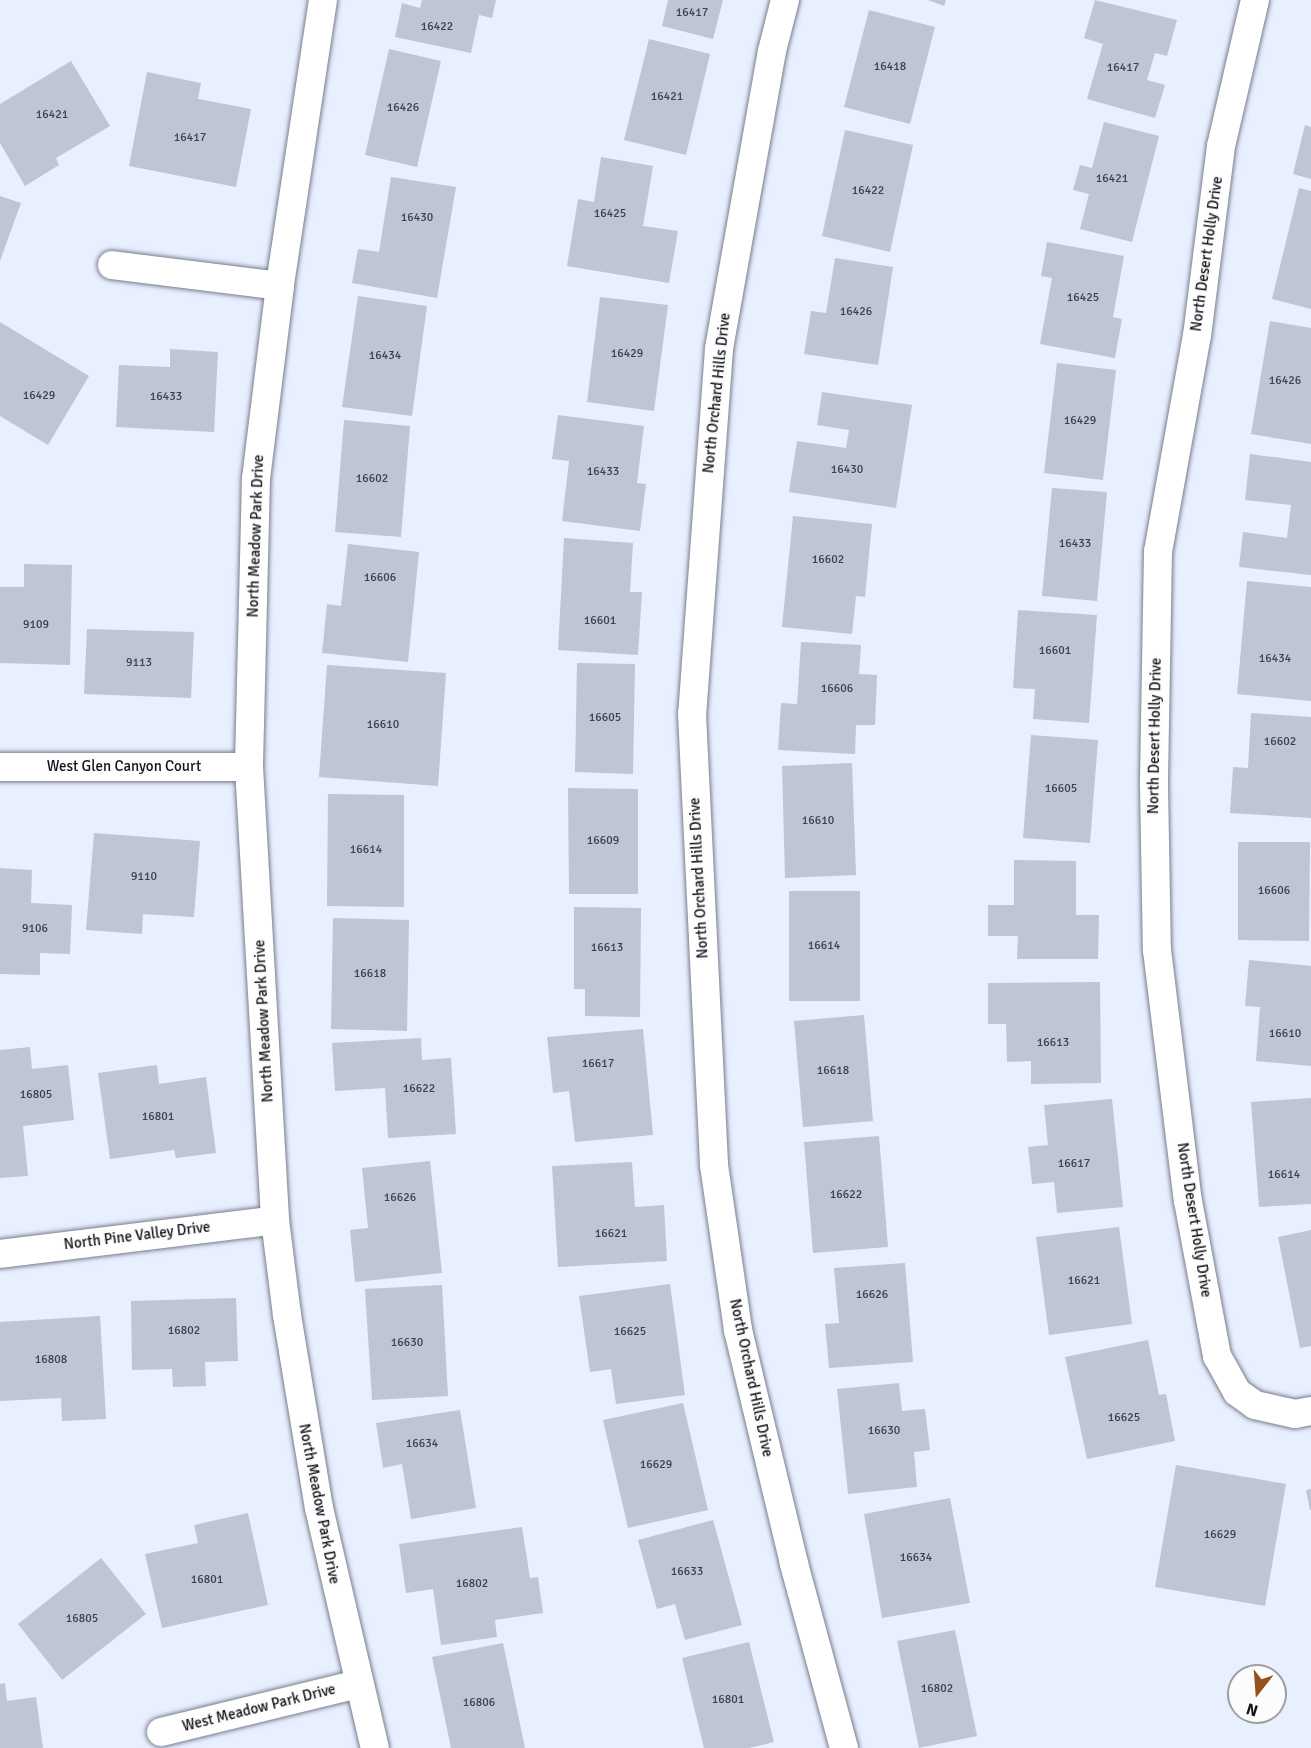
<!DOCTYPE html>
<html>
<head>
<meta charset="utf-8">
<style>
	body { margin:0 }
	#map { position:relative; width:1311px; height:1748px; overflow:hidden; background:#e8efff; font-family:Signika,sans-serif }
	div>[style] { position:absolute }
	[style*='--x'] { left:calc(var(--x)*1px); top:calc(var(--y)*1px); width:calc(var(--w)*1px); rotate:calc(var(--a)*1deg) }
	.building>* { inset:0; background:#bec5d4 }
	.roads { filter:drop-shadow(0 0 2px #787e8c) drop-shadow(0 0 2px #787e8c) }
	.street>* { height:28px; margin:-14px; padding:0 14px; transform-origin:14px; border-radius:14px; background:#fff }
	span { translate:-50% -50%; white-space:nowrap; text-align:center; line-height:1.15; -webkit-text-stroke:5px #fcfcfc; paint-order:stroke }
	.number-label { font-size:12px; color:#3c4047 }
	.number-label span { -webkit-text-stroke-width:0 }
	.street-label { font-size:15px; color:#111318 }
	.north { position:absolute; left:1227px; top:1664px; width:60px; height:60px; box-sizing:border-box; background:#fcfcfc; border:2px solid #9e9fa1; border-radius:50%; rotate:197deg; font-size:16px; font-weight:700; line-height:24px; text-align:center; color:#111318 }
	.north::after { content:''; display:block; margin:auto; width:21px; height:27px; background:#93521d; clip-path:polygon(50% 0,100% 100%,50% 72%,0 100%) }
</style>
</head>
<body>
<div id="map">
	<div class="building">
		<i style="clip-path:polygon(422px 0,496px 0,492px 18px,479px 15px,471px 53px,395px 37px,402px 3px,420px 8px)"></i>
		<i style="clip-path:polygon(668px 0,723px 0,713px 39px,662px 26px)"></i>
		<i style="clip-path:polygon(928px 0,946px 0,944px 6px)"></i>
		<i style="clip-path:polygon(1095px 0,1177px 20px,1167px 56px,1155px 53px,1147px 80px,1165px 85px,1155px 118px,1087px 99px,1103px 44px,1084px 38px)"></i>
		<i style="clip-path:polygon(869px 10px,935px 27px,910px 124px,844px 107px)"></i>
		<i style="clip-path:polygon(649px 39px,710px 54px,686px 155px,624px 140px)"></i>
		<i style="clip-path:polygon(389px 49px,441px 61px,417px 167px,365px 155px)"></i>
		<i style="clip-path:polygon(71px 61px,110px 126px,56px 158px,59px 165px,25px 186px,0 143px,0 104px)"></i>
		<i style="clip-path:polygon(147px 72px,201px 83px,198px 99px,251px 109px,236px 187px,129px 166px)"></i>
		<i style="clip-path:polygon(1104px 122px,1159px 136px,1132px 242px,1080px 229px,1089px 194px,1073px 190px,1080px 165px,1092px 168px)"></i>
		<i style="clip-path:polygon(1305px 125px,1311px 127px,1311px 179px,1293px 174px)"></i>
		<i style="clip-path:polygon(845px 130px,913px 145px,890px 252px,822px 236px)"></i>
		<i style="clip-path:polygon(601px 157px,653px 166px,643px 226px,678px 231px,669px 283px,567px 266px,578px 199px,594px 202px)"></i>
		<i style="clip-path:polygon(391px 177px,456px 187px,437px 298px,352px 283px,358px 249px,379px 252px)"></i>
		<i style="clip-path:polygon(1299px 188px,1311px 191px,1311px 309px,1272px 299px)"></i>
		<i style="clip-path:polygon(0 196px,21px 203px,0 261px)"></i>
		<i style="clip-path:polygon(1047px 242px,1124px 256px,1113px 317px,1122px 319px,1115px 358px,1040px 344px,1052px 278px,1041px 276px)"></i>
		<i style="clip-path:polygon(835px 258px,893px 267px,878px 365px,804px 354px,811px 311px,826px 313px)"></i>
		<i style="clip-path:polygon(358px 296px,427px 306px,412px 416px,342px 407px)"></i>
		<i style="clip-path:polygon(600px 297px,668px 305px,654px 411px,587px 402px)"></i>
		<i style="clip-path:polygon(1270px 321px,1311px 328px,1311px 444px,1251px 434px)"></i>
		<i style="clip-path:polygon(0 322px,89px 376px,48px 445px,0 416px)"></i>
		<i style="clip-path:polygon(170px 349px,218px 352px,214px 432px,116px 427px,119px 365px,170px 367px)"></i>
		<i style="clip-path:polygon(1057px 363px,1116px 370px,1103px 480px,1044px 473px)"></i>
		<i style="clip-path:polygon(822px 392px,912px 405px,896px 508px,789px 492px,797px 441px,846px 448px,849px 430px,817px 425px)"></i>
		<i style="clip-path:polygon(558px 415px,644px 426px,637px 483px,646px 484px,640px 531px,562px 521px,569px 461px,552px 459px)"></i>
		<i style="clip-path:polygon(344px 420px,410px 426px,401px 537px,335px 532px)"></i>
		<i style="clip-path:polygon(1250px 454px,1311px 462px,1311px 575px,1239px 567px,1243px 532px,1287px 538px,1291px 505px,1245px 500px)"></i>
		<i style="clip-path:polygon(1052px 488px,1107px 492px,1097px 601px,1042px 596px)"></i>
		<i style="clip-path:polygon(793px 516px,872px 524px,865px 597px,856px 596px,852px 634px,782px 627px)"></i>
		<i style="clip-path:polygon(564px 538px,633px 543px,630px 592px,642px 592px,638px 655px,558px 650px)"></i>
		<i style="clip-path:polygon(348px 544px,419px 552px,408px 662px,322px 653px,327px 604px,341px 606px)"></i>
		<i style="clip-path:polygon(24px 564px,72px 565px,70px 665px,0 663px,0 587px,24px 587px)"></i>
		<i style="clip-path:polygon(1247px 581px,1311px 587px,1311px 701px,1237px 694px)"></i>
		<i style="clip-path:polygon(1018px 610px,1097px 615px,1089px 723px,1033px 719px,1035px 689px,1013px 688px)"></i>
		<i style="clip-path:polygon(87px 629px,194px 632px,191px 698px,84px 694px)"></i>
		<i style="clip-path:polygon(801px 642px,861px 645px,859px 674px,877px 675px,875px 725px,856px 725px,855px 754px,778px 750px,781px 703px,797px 704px)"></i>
		<i style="clip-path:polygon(577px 663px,635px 664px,633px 774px,575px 772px)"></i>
		<i style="clip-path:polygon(327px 665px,446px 673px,438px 786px,319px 777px)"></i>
		<i style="clip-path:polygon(1251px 713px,1311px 717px,1311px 818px,1230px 813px,1233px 767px,1248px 768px)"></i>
		<i style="clip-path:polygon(1031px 735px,1098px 740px,1090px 843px,1023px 838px)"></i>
		<i style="clip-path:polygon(852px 763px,856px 875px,785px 878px,782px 766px)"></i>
		<i style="clip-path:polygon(568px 788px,638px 789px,638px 894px,569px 894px)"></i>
		<i style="clip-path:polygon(328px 794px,404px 795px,404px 907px,327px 906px)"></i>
		<i style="clip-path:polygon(94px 833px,200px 841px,194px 917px,143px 914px,142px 934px,86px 930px)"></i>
		<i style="clip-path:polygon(1238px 842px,1310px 842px,1309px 941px,1238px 940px)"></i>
		<i style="clip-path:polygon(1014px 860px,1076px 861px,1076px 915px,1099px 915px,1098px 959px,1017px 959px,1018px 936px,988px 936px,988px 905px,1014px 905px)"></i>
		<i style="clip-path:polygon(0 868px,32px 870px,31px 903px,72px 905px,70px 954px,40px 953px,40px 975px,0 974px)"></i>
		<i style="clip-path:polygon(789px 891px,860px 891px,860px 1001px,789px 1001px)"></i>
		<i style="clip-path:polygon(574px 907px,641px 908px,640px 1017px,585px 1016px,585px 989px,574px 989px)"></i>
		<i style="clip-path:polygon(333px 918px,409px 920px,407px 1031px,331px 1029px)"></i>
		<i style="clip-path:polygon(1249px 960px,1311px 966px,1311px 1066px,1256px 1061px,1260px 1007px,1245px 1006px)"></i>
		<i style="clip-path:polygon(1100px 982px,1101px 1083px,1031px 1084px,1031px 1061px,1007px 1062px,1006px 1024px,988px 1024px,988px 983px)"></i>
		<i style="clip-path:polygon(864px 1015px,873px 1121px,803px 1127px,794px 1021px)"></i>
		<i style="clip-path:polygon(643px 1029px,653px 1135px,575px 1142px,569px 1091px,553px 1093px,547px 1037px)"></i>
		<i style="clip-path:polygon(421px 1038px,422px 1060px,451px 1058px,456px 1134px,388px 1138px,385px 1088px,335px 1091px,332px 1043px)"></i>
		<i style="clip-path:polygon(30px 1047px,32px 1069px,68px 1065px,74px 1120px,23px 1126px,28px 1176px,0 1178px,0 1050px)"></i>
		<i style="clip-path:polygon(157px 1065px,159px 1084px,206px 1077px,216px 1153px,176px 1158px,174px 1150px,110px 1159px,98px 1073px)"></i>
		<i style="clip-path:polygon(1311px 1098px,1311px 1204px,1259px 1207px,1251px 1102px)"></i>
		<i style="clip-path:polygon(1112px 1099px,1123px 1207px,1057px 1213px,1054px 1182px,1032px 1184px,1028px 1147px,1048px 1145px,1044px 1105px)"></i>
		<i style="clip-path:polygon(879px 1136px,888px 1247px,813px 1253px,804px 1142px)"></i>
		<i style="clip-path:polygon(430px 1161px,442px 1273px,355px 1282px,350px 1230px,368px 1228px,362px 1168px)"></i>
		<i style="clip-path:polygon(632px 1162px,635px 1207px,664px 1205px,667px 1261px,558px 1267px,552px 1166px)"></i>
		<i style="clip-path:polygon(1119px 1227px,1132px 1324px,1049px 1335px,1036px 1237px)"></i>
		<i style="clip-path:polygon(1311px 1230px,1311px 1346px,1300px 1348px,1278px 1237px)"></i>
		<i style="clip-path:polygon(905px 1263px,913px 1362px,829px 1368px,825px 1324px,839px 1323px,834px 1268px)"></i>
		<i style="clip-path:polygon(670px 1284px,685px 1395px,616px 1404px,611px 1369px,590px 1372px,579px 1296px)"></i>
		<i style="clip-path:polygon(442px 1285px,448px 1396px,372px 1400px,365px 1289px)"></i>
		<i style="clip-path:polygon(236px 1298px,238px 1361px,205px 1362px,206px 1386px,173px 1387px,172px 1369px,132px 1370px,131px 1301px)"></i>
		<i style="clip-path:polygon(100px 1316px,106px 1419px,62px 1421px,61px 1398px,0 1401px,0 1322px)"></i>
		<i style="clip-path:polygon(1148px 1340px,1159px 1395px,1166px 1394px,1175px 1441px,1087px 1459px,1065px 1357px)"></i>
		<i style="clip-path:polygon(899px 1383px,902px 1411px,925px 1409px,930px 1450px,914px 1452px,917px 1487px,848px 1494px,837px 1389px)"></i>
		<i style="clip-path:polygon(683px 1403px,708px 1510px,628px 1528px,603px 1420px)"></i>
		<i style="clip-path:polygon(460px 1410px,476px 1508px,411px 1519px,402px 1464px,383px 1468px,376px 1423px)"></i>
		<i style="clip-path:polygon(1176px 1465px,1286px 1484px,1265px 1606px,1155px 1587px)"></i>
		<i style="clip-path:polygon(1311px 1489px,1311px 1510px,1310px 1510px,1306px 1490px)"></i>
		<i style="clip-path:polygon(950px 1498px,970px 1603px,882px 1618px,864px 1514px)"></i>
		<i style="clip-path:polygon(248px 1513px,268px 1605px,162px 1628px,145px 1554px,198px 1543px,194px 1525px)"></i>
		<i style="clip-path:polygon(713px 1520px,742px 1625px,685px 1640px,675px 1604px,657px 1609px,638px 1540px)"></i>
		<i style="clip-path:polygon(522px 1527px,530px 1578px,538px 1577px,543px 1613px,495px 1620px,497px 1637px,441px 1645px,433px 1589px,406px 1593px,399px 1544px)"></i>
		<i style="clip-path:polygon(101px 1558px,146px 1614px,62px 1680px,18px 1624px)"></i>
		<i style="clip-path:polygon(955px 1630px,977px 1736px,919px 1748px,897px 1641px)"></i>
		<i style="clip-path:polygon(749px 1642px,774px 1742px,749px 1748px,704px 1748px,682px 1658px)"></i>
		<i style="clip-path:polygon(503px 1643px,525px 1748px,451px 1748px,432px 1657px)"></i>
		<i style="clip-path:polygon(5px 1683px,7px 1701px,36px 1697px,43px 1748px,0 1748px,0 1684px)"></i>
	</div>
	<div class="roads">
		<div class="street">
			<i style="--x:323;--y:0;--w:289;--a:98.6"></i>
			<i style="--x:280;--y:286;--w:193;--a:97.1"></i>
			<i style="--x:256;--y:478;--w:289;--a:91.4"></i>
			<i style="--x:249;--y:767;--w:454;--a:86.7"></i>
			<i style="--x:275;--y:1220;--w:96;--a:82.8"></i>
			<i style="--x:287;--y:1315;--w:196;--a:80.6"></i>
			<i style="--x:319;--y:1508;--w:246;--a:76.9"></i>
			<i style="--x:785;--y:0;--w:53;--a:104.3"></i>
			<i style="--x:772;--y:51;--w:303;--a:100.1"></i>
			<i style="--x:719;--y:349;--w:366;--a:94.2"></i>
			<i style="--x:692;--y:714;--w:452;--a:87.2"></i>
			<i style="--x:714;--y:1165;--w:167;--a:81.7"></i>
			<i style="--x:738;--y:1330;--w:241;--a:76.5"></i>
			<i style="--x:794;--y:1564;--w:191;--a:74.8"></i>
			<i style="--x:1255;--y:0;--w:150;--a:103.1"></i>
			<i style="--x:1221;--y:146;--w:191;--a:97.2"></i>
			<i style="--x:1197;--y:335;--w:219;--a:100.2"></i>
			<i style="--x:1158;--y:551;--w:234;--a:91"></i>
			<i style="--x:1154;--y:785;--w:165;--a:89"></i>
			<i style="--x:1157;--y:950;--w:253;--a:83"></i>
			<i style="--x:1188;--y:1201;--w:158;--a:79.4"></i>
			<i style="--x:1217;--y:1356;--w:41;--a:60.9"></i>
			<i style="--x:1237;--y:1392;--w:22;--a:36"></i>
			<i style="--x:1255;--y:1405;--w:41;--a:12.7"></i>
			<i style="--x:1295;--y:1414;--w:16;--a:-11"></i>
			<i style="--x:112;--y:265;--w:169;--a:7.1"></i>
			<i style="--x:0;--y:767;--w:249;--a:0"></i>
			<i style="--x:0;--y:1254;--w:277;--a:-7"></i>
			<i style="--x:161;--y:1732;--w:203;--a:-13.7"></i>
		</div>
	</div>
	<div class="number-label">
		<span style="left:692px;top:13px">16417</span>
		<span style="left:437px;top:27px">16422</span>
		<span style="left:890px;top:67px">16418</span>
		<span style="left:1123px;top:68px">16417</span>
		<span style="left:667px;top:97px">16421</span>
		<span style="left:403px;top:108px">16426</span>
		<span style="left:52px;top:115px">16421</span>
		<span style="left:190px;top:138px">16417</span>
		<span style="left:1112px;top:179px">16421</span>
		<span style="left:868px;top:191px">16422</span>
		<span style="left:610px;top:214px">16425</span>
		<span style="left:417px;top:218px">16430</span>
		<span style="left:1083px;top:298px">16425</span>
		<span style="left:856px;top:312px">16426</span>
		<span style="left:627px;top:354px">16429</span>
		<span style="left:385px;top:356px">16434</span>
		<span style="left:1285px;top:381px">16426</span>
		<span style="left:39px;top:396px">16429</span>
		<span style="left:166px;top:397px">16433</span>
		<span style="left:1080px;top:421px">16429</span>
		<span style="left:847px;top:470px">16430</span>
		<span style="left:603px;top:472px">16433</span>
		<span style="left:372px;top:479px">16602</span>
		<span style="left:1075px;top:544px">16433</span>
		<span style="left:828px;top:560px">16602</span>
		<span style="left:380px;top:578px">16606</span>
		<span style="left:600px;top:621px">16601</span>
		<span style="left:36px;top:625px">9109</span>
		<span style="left:1055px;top:651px">16601</span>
		<span style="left:1275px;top:659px">16434</span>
		<span style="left:139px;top:663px">9113</span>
		<span style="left:837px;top:689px">16606</span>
		<span style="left:605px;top:718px">16605</span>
		<span style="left:383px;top:725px">16610</span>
		<span style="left:1280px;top:742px">16602</span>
		<span style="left:1061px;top:789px">16605</span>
		<span style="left:818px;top:821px">16610</span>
		<span style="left:603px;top:841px">16609</span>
		<span style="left:366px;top:850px">16614</span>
		<span style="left:144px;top:877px">9110</span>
		<span style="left:1274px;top:891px">16606</span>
		<span style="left:35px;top:929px">9106</span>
		<span style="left:824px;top:946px">16614</span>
		<span style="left:607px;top:948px">16613</span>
		<span style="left:370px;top:974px">16618</span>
		<span style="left:1285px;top:1034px">16610</span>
		<span style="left:1053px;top:1043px">16613</span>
		<span style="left:598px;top:1064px">16617</span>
		<span style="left:833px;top:1071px">16618</span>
		<span style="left:419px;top:1089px">16622</span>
		<span style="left:36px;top:1095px">16805</span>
		<span style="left:158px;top:1117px">16801</span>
		<span style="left:1074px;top:1164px">16617</span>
		<span style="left:1284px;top:1175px">16614</span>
		<span style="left:846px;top:1195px">16622</span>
		<span style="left:400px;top:1198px">16626</span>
		<span style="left:611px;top:1234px">16621</span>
		<span style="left:1084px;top:1281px">16621</span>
		<span style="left:872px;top:1295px">16626</span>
		<span style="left:184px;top:1331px">16802</span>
		<span style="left:630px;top:1332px">16625</span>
		<span style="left:407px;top:1343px">16630</span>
		<span style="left:51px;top:1360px">16808</span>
		<span style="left:1124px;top:1418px">16625</span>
		<span style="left:884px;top:1431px">16630</span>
		<span style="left:422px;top:1444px">16634</span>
		<span style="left:656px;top:1465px">16629</span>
		<span style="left:1220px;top:1535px">16629</span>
		<span style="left:916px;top:1558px">16634</span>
		<span style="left:687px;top:1572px">16633</span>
		<span style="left:207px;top:1580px">16801</span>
		<span style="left:472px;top:1584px">16802</span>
		<span style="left:82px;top:1619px">16805</span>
		<span style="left:937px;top:1689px">16802</span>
		<span style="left:728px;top:1700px">16801</span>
		<span style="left:479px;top:1703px">16806</span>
	</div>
	<div class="street-label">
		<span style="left:1207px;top:254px;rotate:-82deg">North Desert Holly Drive</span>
		<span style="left:717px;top:393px;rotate:-84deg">North Orchard Hills Drive</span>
		<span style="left:256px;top:536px;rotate:-88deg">North Meadow Park Drive</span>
		<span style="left:1155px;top:736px;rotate:-89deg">North Desert Holly Drive</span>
		<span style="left:124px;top:767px">West Glen Canyon Court</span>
		<span style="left:699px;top:878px;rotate:-93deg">North Orchard Hills Drive</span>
		<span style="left:264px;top:1021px;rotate:-93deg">North Meadow Park Drive</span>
		<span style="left:1194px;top:1220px;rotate:81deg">North Desert Holly Drive</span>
		<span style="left:137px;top:1236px;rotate:-7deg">North Pine Valley Drive</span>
		<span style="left:751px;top:1378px;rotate:78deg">North Orchard Hills Drive</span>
		<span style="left:319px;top:1504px;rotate:79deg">North Meadow Park Drive</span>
		<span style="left:259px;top:1708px;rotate:-14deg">West Meadow Park Drive</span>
	</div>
	<div class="north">N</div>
</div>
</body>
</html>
